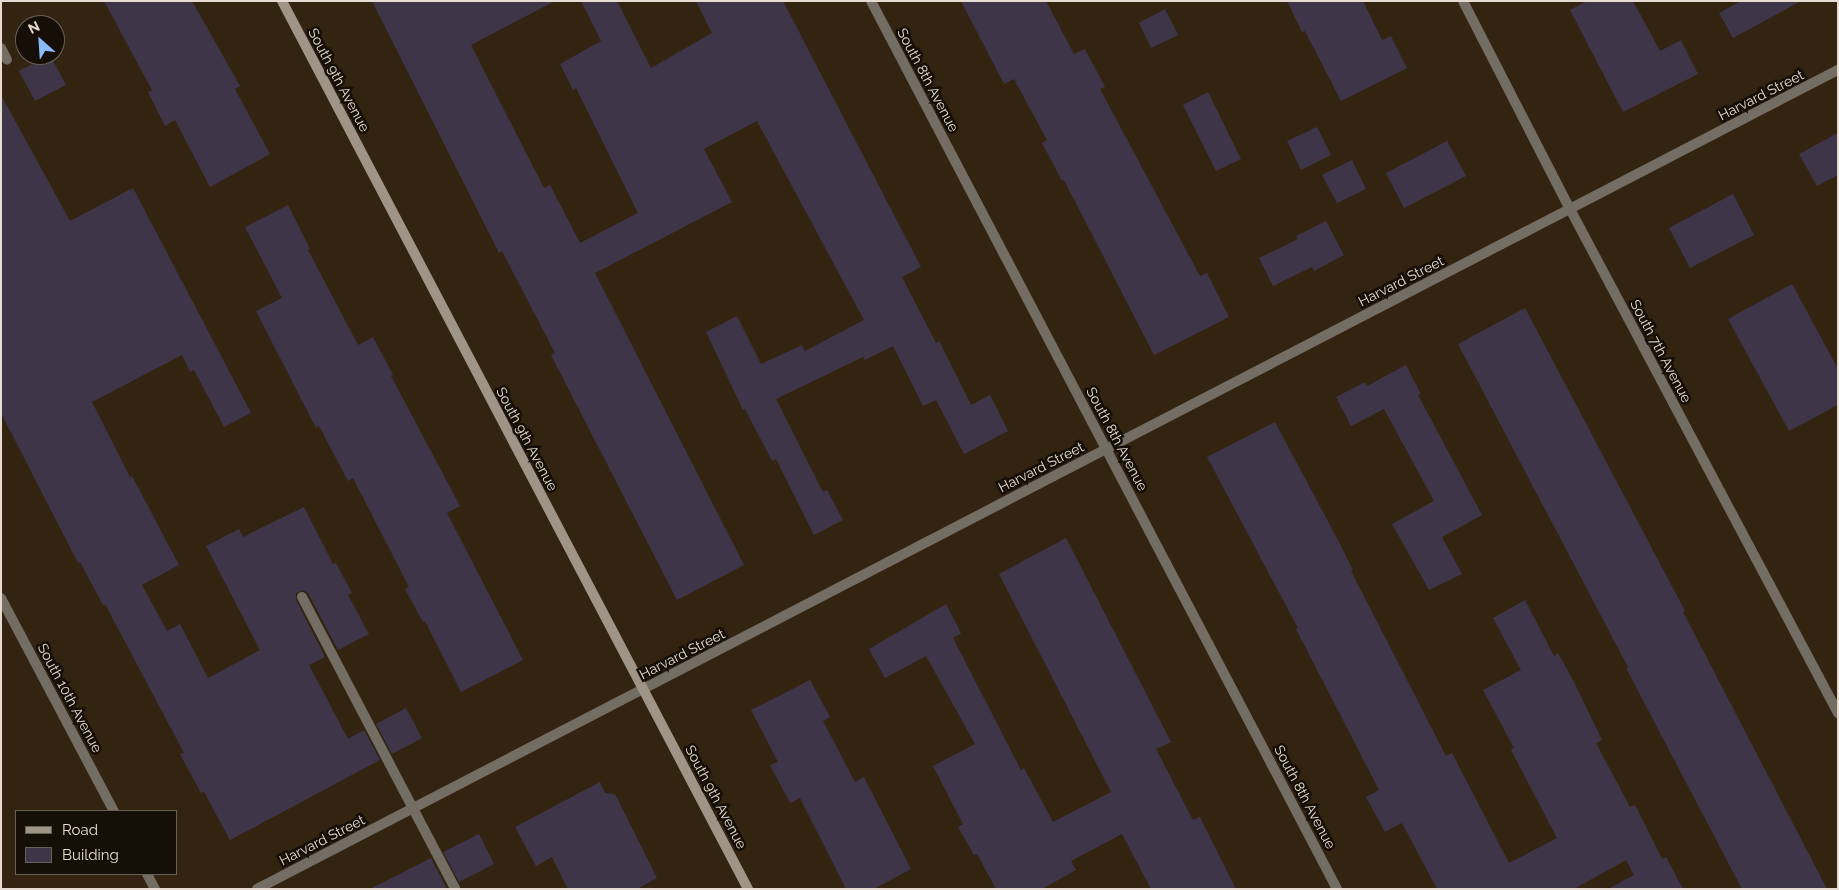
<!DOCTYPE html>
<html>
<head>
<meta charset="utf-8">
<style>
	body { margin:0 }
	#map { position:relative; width:1839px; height:890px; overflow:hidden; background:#332412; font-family:Raleway,sans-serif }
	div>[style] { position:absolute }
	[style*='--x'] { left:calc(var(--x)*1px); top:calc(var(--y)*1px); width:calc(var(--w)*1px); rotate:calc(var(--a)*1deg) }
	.building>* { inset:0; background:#3f3549 }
	.lane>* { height:10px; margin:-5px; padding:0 5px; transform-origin:5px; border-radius:5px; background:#746d64 }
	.street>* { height:10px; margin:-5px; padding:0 5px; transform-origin:5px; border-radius:5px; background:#746d64 }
	.secondary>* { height:10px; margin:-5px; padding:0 5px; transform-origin:5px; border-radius:5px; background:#9f9586 }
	span { translate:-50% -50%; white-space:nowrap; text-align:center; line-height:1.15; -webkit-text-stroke:5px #150f07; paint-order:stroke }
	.street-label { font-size:14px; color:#e5dbd0 }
	.frame { position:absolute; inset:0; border:2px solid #e5dbd0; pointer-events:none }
	.legend { position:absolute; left:15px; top:810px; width:162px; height:65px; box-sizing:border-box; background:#150f07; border:1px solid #686157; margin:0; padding:6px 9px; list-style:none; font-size:15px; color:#e5dbd0 }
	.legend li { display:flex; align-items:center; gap:10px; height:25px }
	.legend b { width:25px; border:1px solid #686157 }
	.north { position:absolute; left:15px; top:15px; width:50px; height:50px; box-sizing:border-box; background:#150f07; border:1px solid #686157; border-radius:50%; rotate:334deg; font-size:14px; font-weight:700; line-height:20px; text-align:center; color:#e5dbd0 }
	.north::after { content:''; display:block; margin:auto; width:18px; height:22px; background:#8abafc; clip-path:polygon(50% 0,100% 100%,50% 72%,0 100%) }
</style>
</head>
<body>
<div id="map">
	<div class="building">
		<i style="clip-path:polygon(104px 1px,192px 1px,240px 86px,235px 89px,270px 154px,210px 187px,175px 120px,165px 126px,148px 92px,152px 90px)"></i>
		<i style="clip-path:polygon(372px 1px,555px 1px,471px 45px,544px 188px,550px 185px,580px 243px,638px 213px,576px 88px,573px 90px,560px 64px,601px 41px,581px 1px,617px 1px,651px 68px,712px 33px,696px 1px,783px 1px,921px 267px,902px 277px,936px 343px,939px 341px,971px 405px,990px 395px,1008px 431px,964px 454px,936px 400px,923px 406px,893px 346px,865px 360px,863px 357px,776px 399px,823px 492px,827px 490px,843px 520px,814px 535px,776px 459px,772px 461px,745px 409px,743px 410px,706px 332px,737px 316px,761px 364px,802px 345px,805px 351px,864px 320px,757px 121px,704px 149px,732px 202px,595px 273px,744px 565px,677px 600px,551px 355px,555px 353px,502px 251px,499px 253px)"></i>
		<i style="clip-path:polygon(961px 1px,1046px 1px,1074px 54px,1085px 49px,1105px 87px,1100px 89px,1200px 276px,1207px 273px,1229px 317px,1154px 355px,1064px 180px,1062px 181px,1042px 143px,1047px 140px,1014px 79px,1004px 84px)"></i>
		<i style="clip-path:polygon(1287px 1px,1363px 1px,1382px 40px,1391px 36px,1407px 68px,1341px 101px,1305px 31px,1302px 32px)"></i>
		<i style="clip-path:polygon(1587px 1px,1633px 1px,1660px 51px,1681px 40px,1698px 74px,1623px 112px,1570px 10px)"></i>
		<i style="clip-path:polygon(1741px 1px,1801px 1px,1733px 38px,1719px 13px)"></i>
		<i style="clip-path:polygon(1165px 9px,1178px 35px,1151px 48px,1139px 23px)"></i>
		<i style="clip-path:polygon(50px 55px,66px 85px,35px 101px,19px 71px)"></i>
		<i style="clip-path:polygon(1208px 92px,1241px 159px,1216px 171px,1183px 105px)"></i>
		<i style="clip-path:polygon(1px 95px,70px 221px,133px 188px,251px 413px,224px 427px,194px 370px,190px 372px,182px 355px,92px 402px,130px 477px,132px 476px,179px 565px,142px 585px,167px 631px,180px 624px,208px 678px,260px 650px,206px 546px,239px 529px,243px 537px,304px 507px,333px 564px,336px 563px,352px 593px,348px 595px,369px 634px,338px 650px,308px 593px,303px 590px,296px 593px,296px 600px,325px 657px,309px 665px,348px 739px,364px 730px,380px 760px,230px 840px,204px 792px,201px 793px,180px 754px,184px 753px,105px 604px,103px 605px,80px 562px,78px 563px,1px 413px)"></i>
		<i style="clip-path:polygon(1317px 127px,1331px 155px,1301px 170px,1287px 141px)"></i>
		<i style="clip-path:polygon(1838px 133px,1838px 175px,1817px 186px,1799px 154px)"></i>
		<i style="clip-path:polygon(1447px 141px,1466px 176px,1404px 208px,1386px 173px)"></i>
		<i style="clip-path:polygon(1352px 160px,1366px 189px,1337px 203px,1322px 175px)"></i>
		<i style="clip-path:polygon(1733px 194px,1754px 235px,1690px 268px,1669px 228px)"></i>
		<i style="clip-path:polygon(288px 205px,310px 249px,308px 250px,358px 345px,373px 337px,393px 375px,391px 376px,460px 506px,447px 513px,523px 660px,461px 692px,425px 621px,423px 622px,405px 589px,409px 587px,353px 478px,348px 481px,319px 426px,316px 428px,256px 311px,282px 298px,245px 227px)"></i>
		<i style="clip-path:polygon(1326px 221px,1344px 255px,1314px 271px,1312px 267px,1273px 286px,1259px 258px,1298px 239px,1296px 236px)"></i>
		<i style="clip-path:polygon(1792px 284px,1838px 369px,1838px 405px,1789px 431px,1728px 319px)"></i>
		<i style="clip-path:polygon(1525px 308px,1685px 611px,1683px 612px,1827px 889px,1742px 889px,1626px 668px,1628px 667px,1458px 344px)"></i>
		<i style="clip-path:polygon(1406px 365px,1421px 394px,1418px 395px,1482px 515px,1442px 537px,1462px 574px,1429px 590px,1392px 524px,1434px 501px,1384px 409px,1351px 426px,1336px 397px,1365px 382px,1367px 386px)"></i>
		<i style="clip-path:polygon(1275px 422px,1340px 544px,1353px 570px,1351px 571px,1446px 756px,1452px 753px,1509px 863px,1557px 838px,1511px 750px,1514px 748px,1483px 690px,1521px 670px,1493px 618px,1525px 600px,1554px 656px,1558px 653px,1574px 682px,1602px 740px,1596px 743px,1630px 807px,1635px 805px,1662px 859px,1666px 857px,1683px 889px,1608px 889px,1634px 875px,1626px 860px,1574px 889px,1437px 889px,1402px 823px,1385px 832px,1366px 797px,1379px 790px,1296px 629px,1298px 628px,1207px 457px)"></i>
		<i style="clip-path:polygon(1066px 538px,1171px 742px,1156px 749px,1193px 820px,1200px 817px,1236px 889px,1151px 889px,1122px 834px,1071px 861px,1076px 870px,1042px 889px,996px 889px,977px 854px,974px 855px,958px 827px,963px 824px,933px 766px,975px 744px,926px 656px,885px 678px,869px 649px,946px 604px,961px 633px,953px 638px,1021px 770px,1024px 768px,1053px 822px,1111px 792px,999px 574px)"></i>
		<i style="clip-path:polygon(810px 680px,830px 717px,823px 721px,855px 782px,864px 777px,911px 869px,874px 889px,846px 889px,800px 798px,790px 803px,770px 765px,778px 762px,751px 710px)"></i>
		<i style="clip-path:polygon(406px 708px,422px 738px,392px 754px,376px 724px)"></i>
		<i style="clip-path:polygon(600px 782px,605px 793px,615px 794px,657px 878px,637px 889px,568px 889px,552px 857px,536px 866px,515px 827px)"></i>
		<i style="clip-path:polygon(479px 834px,494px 864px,459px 882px,443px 852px)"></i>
		<i style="clip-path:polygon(431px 858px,447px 889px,370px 889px)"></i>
	</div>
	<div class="lane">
		<i style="--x:1;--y:48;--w:13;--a:63"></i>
		<i style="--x:302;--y:597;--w:330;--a:62.3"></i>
	</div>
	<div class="street">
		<i style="--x:871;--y:1;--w:1003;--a:62.31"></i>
		<i style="--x:1463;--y:1;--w:234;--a:62.8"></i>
		<i style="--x:1570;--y:209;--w:571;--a:62"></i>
		<i style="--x:1;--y:598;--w:241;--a:62.1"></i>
		<i style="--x:147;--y:874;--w:17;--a:62"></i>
		<i style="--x:257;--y:889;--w:1781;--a:-27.39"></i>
	</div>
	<div class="secondary">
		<i style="--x:282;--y:1;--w:1003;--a:62.31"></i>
	</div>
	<div class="street-label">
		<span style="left:339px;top:80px;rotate:62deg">South 9th Avenue</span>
		<span style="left:928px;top:80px;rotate:62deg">South 8th Avenue</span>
		<span style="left:1761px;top:95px;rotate:-27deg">Harvard Street</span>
		<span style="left:1401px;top:281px;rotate:-27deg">Harvard Street</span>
		<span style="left:1661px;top:351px;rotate:62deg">South 7th Avenue</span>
		<span style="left:527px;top:439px;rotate:62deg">South 9th Avenue</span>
		<span style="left:1117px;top:439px;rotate:62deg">South 8th Avenue</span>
		<span style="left:1041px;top:467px;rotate:-27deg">Harvard Street</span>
		<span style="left:682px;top:654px;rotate:-27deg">Harvard Street</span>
		<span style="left:70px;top:698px;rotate:62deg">South 10th Avenue</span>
		<span style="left:716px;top:797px;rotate:62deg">South 9th Avenue</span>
		<span style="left:1305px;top:797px;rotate:62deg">South 8th Avenue</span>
		<span style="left:322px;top:840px;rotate:-27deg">Harvard Street</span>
	</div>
	<div class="frame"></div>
	<ul class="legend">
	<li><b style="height:6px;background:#9f9586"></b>Road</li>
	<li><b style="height:14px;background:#3f3549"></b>Building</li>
	</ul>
	<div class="north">N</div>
</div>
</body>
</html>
